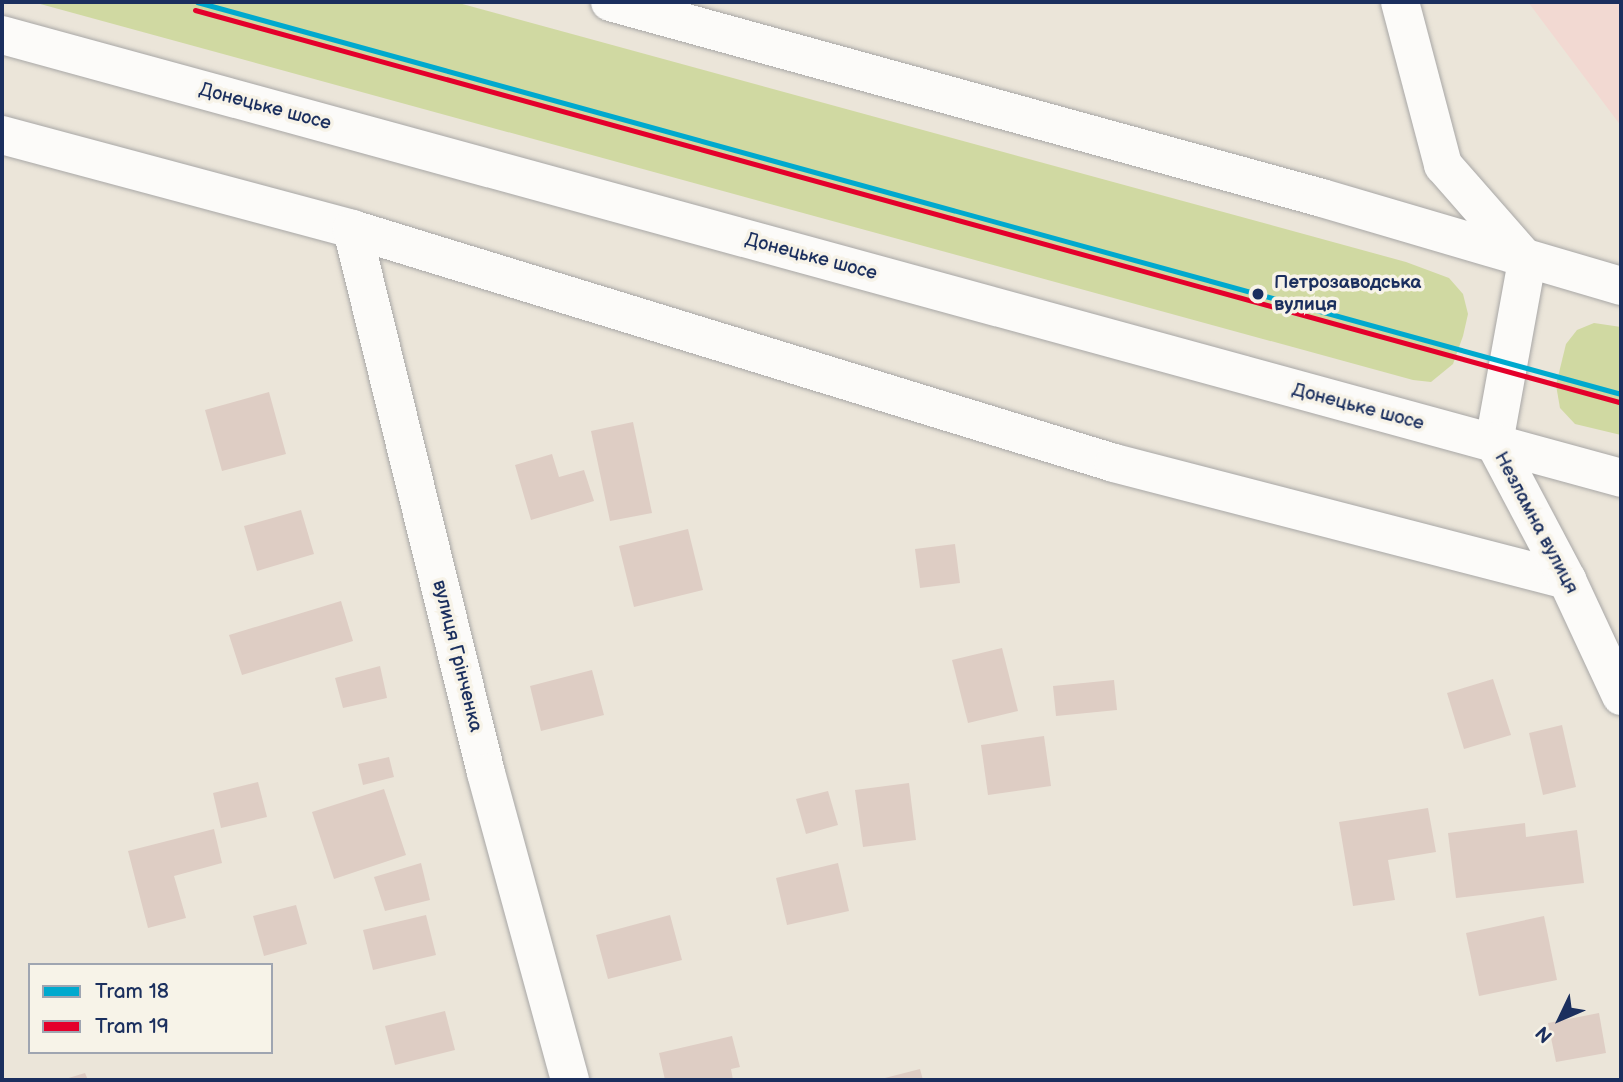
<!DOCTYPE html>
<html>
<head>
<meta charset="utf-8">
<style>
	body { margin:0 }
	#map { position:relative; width:1623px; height:1082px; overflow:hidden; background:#ebe5d9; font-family:"Balsamiq Sans",sans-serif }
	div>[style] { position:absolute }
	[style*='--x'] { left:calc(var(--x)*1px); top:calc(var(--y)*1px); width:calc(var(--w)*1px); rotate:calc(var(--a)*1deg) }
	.built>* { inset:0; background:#f2d9d2 }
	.green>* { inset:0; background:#d0d9a2 }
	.building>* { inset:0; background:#decdc4 }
	.roads { filter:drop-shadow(0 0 2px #a8a7a6) drop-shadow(0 0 2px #a8a7a6) }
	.street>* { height:38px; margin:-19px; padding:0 19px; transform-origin:19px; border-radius:19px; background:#fcfbf9 }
	.secondary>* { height:38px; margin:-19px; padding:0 19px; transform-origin:19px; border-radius:19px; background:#fcfbf9 }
	.highway>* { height:38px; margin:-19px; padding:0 19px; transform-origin:19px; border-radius:19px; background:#fcfbf9 }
	.tram-1>* { height:5px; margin:-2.5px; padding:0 2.5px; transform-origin:2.5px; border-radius:2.5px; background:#00a9ce }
	.tram-2>* { height:5px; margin:-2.5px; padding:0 2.5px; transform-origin:2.5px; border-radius:2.5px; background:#e4002b }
	.dots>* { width:19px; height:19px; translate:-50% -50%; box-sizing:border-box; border:4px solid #f7f3e8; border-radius:50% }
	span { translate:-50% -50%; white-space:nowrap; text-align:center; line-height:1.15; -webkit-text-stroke:7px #f7f3e8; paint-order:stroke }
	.street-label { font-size:19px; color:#1b2f5e }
	.stop-label { font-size:19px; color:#1b2f5e; font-weight:700 }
	.left { translate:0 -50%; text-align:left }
	.frame { position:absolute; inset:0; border:4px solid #1b2f5e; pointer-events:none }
	.legend { position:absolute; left:28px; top:963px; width:245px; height:91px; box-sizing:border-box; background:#f7f3e8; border:2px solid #9fa5b1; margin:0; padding:9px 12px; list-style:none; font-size:21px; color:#1b2f5e }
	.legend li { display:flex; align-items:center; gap:14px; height:35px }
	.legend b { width:35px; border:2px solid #9fa5b1 }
	.north { position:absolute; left:1525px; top:984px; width:70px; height:70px; -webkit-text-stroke:5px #f7f3e8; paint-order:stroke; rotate:226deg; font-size:19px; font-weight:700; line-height:28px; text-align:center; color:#1b2f5e }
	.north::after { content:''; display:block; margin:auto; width:24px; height:32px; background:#1b2f5e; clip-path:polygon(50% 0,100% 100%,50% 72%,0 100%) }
</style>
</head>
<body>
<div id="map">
	<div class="built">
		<i style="clip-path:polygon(1528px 2px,1621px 2px,1621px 126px)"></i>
	</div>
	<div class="green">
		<i style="clip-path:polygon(33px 2px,455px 2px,1406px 262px,1449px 278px,1463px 294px,1468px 314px,1463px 336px,1453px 364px,1431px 382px,1413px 380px)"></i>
		<i style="clip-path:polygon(1594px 323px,1621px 327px,1621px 435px,1575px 424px,1560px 408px,1556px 385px,1566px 344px,1577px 330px)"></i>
	</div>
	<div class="building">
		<i style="clip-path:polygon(269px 392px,286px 454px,222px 471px,205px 410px)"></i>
		<i style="clip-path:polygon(633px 422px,652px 513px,610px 521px,591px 431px)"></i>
		<i style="clip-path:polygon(552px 454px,559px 477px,584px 470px,594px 501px,531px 520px,515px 465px)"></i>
		<i style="clip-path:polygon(301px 510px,314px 554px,257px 571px,244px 526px)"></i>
		<i style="clip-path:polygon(688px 529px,703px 590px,634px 607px,619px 546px)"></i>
		<i style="clip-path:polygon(955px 544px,960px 583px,920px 588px,915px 549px)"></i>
		<i style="clip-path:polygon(341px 601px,353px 641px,242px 675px,229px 635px)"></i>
		<i style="clip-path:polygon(1002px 648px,1018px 711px,968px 723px,952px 660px)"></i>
		<i style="clip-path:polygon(380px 666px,387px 698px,343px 708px,335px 678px)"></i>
		<i style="clip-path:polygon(592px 670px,604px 715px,541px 731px,530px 686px)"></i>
		<i style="clip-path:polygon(1493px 679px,1511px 735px,1464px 749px,1447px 693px)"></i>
		<i style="clip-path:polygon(1114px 680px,1117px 710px,1056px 716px,1053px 686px)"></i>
		<i style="clip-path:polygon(1562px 725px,1576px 787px,1543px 795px,1529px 733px)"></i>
		<i style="clip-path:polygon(1044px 736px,1051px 786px,988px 795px,981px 745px)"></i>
		<i style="clip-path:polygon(389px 757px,394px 777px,363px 785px,358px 764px)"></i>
		<i style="clip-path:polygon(258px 782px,267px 817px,221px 828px,213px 793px)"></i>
		<i style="clip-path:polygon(909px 783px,916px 840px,863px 847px,855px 790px)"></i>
		<i style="clip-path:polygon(384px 789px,406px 855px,334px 879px,312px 812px)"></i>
		<i style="clip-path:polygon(828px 791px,838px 825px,806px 834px,796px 799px)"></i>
		<i style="clip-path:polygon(1428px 808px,1436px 852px,1388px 860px,1395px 900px,1353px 906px,1339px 822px)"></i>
		<i style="clip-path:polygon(1525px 823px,1526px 837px,1577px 830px,1584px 883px,1456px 898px,1448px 833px)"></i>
		<i style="clip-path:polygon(214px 829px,222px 863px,174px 876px,186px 918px,148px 928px,128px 851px)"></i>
		<i style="clip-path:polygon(421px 863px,430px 900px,385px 911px,374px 877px)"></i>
		<i style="clip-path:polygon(838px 863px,849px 911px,787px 925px,776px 878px)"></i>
		<i style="clip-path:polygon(296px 905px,307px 944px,264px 956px,253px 916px)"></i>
		<i style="clip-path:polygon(426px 915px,436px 955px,373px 970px,363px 930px)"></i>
		<i style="clip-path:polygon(670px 915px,682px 960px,608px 979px,596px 935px)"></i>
		<i style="clip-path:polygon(1544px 916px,1557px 980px,1479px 996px,1466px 933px)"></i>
		<i style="clip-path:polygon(445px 1011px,455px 1050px,395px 1065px,385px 1026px)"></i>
		<i style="clip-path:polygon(1599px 1013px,1606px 1053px,1556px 1062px,1548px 1023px)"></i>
		<i style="clip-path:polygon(732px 1036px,740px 1067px,731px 1069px,733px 1080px,665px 1080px,659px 1053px)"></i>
		<i style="clip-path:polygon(920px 1069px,923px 1080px,881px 1080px,881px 1079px)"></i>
		<i style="clip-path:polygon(85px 1073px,88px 1080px,62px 1080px)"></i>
	</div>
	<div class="roads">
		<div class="street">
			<i style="--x:2;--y:135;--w:362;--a:15"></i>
			<i style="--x:352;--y:229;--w:797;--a:17.07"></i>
			<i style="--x:1114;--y:463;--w:468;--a:14.5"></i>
			<i style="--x:352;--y:229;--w:560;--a:76.16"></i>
			<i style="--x:486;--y:773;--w:318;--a:74.7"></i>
		</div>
		<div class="secondary">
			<i style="--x:1400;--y:2;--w:169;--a:75.2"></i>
			<i style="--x:1443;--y:165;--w:128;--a:48.8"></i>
			<i style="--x:1527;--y:261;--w:184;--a:100.3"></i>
			<i style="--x:1494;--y:442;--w:156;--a:62.1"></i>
			<i style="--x:1567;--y:580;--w:128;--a:65"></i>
		</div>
		<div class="highway">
			<i style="--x:610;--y:2;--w:738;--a:15.39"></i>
			<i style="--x:1322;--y:198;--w:312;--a:16.4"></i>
			<i style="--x:2;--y:35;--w:1679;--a:15.3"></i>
		</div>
	</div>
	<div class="tram-1">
		<i style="--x:197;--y:2;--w:1477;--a:15.39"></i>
	</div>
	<div class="tram-2">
		<i style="--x:195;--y:10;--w:1477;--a:15.39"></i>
	</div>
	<div class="dots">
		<i style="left:1258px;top:294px;background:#1b2f5e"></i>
	</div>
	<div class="street-label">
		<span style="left:265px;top:107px;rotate:15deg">Донецьке шосе</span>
		<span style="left:811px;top:257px;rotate:15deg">Донецьке шосе</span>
		<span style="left:1358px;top:407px;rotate:15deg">Донецьке шосе</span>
		<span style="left:1536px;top:523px;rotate:62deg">Незламна вулиця</span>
		<span style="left:457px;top:656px;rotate:76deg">вулиця Грінченка</span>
	</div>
	<div class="stop-label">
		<span class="left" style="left:1274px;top:294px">Петрозаводська<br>вулиця</span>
	</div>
	<div class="frame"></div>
	<ul class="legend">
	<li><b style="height:9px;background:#00a9ce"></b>Tram 18</li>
	<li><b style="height:9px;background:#e4002b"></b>Tram 19</li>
	</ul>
	<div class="north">N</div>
</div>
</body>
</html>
